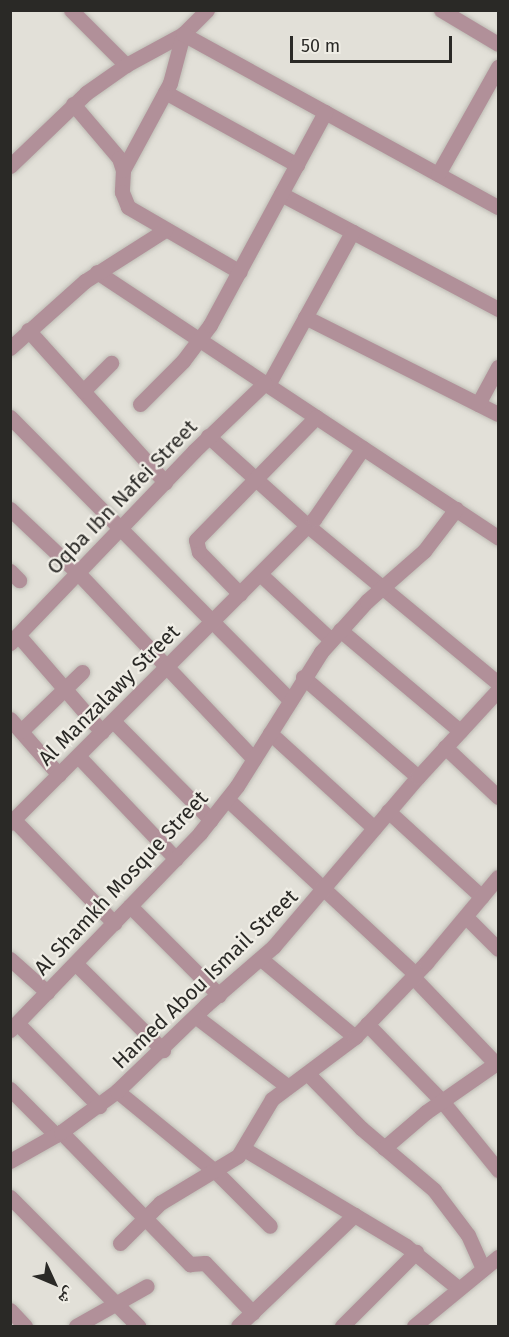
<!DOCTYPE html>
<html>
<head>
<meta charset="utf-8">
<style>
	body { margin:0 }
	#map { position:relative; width:509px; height:1337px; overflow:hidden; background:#e2e0d8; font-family:"Fira Sans","Noto Naskh Arabic",sans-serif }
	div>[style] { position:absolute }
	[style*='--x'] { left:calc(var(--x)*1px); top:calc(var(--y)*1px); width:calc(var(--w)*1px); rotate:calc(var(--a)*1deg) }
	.roads { filter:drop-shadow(0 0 2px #bdbbb4) drop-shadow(0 0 2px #bdbbb4) }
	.minor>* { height:15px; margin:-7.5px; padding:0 7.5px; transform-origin:7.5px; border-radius:7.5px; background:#b19099 }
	span { translate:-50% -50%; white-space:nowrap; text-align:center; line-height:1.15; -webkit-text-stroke:4.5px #efede5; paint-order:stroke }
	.street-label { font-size:21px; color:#2a2926 }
	.frame { position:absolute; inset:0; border:12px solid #2a2926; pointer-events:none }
	.north { position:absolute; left:24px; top:1253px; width:60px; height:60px; -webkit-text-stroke:4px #efede5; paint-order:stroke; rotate:134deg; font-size:16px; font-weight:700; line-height:24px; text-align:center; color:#2a2926 }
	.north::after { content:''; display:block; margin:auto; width:21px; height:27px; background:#2a2926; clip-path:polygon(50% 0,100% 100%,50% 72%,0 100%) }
	.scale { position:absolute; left:290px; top:36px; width:162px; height:27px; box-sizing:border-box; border:3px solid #2a2926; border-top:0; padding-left:8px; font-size:18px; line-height:21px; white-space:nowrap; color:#2a2926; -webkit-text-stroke:4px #efede5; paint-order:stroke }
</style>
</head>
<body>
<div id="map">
	<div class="roads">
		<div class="minor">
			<i style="--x:71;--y:10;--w:78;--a:45"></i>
			<i style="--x:441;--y:10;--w:66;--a:30.8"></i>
			<i style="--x:165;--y:92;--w:151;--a:28.9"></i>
			<i style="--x:73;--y:104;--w:71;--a:49.6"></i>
			<i style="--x:119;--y:158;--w:13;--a:72"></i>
			<i style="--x:123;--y:170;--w:22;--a:93"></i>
			<i style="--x:122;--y:192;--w:16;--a:68"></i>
			<i style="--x:128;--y:207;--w:129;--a:30.1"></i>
			<i style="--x:10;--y:166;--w:105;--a:-43.8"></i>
			<i style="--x:86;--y:93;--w:49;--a:-35"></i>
			<i style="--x:126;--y:65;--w:65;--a:-28.5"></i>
			<i style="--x:183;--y:34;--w:34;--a:-45"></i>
			<i style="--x:123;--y:170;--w:99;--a:-61.6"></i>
			<i style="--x:170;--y:83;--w:51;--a:-75.1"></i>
			<i style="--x:183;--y:34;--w:359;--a:28.8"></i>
			<i style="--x:438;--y:174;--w:123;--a:-60.7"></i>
			<i style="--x:281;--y:194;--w:246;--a:27.9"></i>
			<i style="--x:97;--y:272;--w:481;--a:33.5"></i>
			<i style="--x:305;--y:317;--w:216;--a:26.7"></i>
			<i style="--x:28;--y:330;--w:205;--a:48"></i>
			<i style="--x:10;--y:348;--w:101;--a:-41.8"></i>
			<i style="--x:85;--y:281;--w:95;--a:-32.5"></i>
			<i style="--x:268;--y:385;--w:175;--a:-61.2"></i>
			<i style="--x:83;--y:391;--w:40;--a:-45"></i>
			<i style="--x:140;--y:404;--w:61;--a:-45"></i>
			<i style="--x:183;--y:361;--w:45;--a:-53.1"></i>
			<i style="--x:210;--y:325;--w:242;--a:-61.6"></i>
			<i style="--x:478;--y:404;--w:42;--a:-61.6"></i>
			<i style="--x:10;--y:417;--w:397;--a:45.3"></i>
			<i style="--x:208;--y:436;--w:135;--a:42"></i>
			<i style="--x:308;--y:526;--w:246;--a:39.6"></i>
			<i style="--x:10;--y:509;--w:93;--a:43.3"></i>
			<i style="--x:78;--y:573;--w:256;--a:46.6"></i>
			<i style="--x:10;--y:571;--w:13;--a:45"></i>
			<i style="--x:260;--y:574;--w:97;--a:42.9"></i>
			<i style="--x:240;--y:594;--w:59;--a:-134.3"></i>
			<i style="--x:199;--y:552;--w:12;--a:-104"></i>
			<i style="--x:196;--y:540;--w:172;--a:-45.7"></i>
			<i style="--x:340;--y:630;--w:157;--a:40.1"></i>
			<i style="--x:18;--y:635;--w:128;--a:49.1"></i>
			<i style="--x:10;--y:643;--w:266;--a:-46.2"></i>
			<i style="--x:194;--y:451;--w:98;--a:-43.8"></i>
			<i style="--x:303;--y:677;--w:152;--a:41"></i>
			<i style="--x:10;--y:719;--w:74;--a:48.8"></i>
			<i style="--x:113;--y:721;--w:139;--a:45.3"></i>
			<i style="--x:21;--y:731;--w:85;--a:-44"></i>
			<i style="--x:270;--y:733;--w:141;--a:42.4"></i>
			<i style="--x:445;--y:747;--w:73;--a:43.3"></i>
			<i style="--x:78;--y:756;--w:142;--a:46.4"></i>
			<i style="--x:227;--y:799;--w:257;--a:42.9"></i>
			<i style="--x:388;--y:811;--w:127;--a:42.5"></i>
			<i style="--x:14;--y:820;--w:144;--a:45.8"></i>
			<i style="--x:10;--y:823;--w:430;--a:-45"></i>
			<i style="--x:314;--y:519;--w:86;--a:-55.4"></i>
			<i style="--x:130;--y:906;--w:126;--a:45"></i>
			<i style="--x:466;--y:917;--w:45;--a:45"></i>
			<i style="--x:10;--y:959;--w:50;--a:41.7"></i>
			<i style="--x:261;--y:959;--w:122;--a:39.7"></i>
			<i style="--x:75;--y:963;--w:124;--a:44.7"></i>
			<i style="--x:413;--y:977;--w:120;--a:46.3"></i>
			<i style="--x:195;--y:1016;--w:116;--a:37.3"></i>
			<i style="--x:17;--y:1023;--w:117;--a:45.3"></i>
			<i style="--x:367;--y:1024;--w:107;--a:45.8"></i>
			<i style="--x:442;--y:1101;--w:89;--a:50.9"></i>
			<i style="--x:10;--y:1030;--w:274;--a:-46"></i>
			<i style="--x:200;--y:833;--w:60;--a:-51.8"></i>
			<i style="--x:237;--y:786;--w:158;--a:-57.9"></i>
			<i style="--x:321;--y:652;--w:69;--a:-48"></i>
			<i style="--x:367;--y:601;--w:76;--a:-41.3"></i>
			<i style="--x:424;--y:551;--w:53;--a:-52.7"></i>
			<i style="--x:308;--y:1074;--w:76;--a:45.5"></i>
			<i style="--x:361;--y:1128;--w:96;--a:40.3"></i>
			<i style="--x:434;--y:1190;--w:56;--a:52.9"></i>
			<i style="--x:468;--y:1235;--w:37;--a:66"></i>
			<i style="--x:10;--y:1089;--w:65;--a:45"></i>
			<i style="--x:117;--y:1091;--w:128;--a:39.3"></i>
			<i style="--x:216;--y:1172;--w:76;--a:45"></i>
			<i style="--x:61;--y:1132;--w:185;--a:45.7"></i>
			<i style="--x:190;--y:1264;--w:15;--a:-4"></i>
			<i style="--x:205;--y:1263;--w:69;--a:46.2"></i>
			<i style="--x:384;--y:1148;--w:55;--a:-40.6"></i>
			<i style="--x:426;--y:1112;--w:88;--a:-34.8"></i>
			<i style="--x:244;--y:1149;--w:189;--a:30.9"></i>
			<i style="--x:406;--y:1246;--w:67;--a:38.9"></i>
			<i style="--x:10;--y:1161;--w:59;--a:-29.6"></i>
			<i style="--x:61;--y:1132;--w:69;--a:-36.2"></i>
			<i style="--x:117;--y:1091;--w:124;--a:-44"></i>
			<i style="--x:206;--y:1005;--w:90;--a:-40.9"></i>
			<i style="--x:274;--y:946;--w:222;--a:-49.6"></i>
			<i style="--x:418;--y:777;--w:118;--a:-47.4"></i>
			<i style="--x:10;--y:1197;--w:182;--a:45.2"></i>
			<i style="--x:120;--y:1243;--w:57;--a:-45"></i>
			<i style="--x:160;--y:1203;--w:91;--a:-31.1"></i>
			<i style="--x:238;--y:1156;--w:66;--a:-59.2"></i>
			<i style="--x:272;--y:1099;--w:104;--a:-36.8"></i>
			<i style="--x:355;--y:1037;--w:103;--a:-46.2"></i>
			<i style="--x:426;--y:963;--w:112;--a:-50.1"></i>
			<i style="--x:10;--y:1310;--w:22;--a:47"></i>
			<i style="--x:76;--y:1326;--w:81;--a:-29.4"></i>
			<i style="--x:238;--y:1326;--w:161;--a:-43.7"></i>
			<i style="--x:342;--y:1326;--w:105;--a:-45"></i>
			<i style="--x:414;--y:1326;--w:109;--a:-39.4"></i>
		</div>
	</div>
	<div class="street-label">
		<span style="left:122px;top:497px;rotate:-46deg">Oqba Ibn Nafei Street</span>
		<span style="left:109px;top:695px;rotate:-45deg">Al Manzalawy Street</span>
		<span style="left:121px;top:883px;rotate:-47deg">Al Shamkh Mosque Street</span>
		<span style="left:205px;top:979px;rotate:-44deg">Hamed Abou Ismail Street</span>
	</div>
	<div class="frame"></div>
	<div class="north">ش</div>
	<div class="scale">50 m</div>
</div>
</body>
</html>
